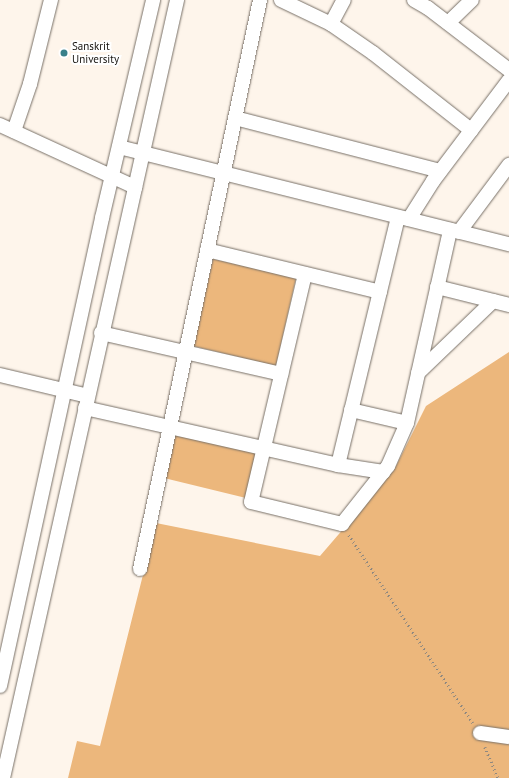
<!DOCTYPE html>
<html>
<head>
<meta charset="utf-8">
<style>
	body { margin:0 }
	#map { position:relative; width:509px; height:778px; overflow:hidden; background:#fef5eb; font-family:"PT Sans",sans-serif }
	div>[style] { position:absolute }
	[style*='--x'] { left:calc(var(--x)*1px); top:calc(var(--y)*1px); width:calc(var(--w)*1px); rotate:calc(var(--a)*1deg) }
	.green>* { inset:0; background:#ecb77c }
	.path>* { height:2.5px; margin-top:-1.25px; transform-origin:0; background:repeating-linear-gradient(90deg,#8e8880 0 1px,transparent 0 4px) }
	.roads { filter:drop-shadow(0 0 1px #787067) drop-shadow(0 0 1px #787067) }
	.minor>* { height:14px; margin:-7px; padding:0 7px; transform-origin:7px; border-radius:7px; background:#fff }
	.dots>* { width:11px; height:11px; translate:-50% -50%; box-sizing:border-box; border:2px solid #fff; border-radius:50% }
	span { translate:-50% -50%; white-space:nowrap; text-align:center; line-height:1.15; -webkit-text-stroke:4px #fff; paint-order:stroke }
	.poi-label { font-size:11px; color:#15120e }
	.left { translate:0 -50%; text-align:left }
</style>
</head>
<body>
<div id="map">
	<div class="green">
		<i style="clip-path:polygon(213px 259px,296px 278px,276px 366px,193px 346px)"></i>
		<i style="clip-path:polygon(509px 352px,509px 778px,68px 778px,77px 741px,100px 746px,156px 523px,320px 556px,394px 470px,426px 406px)"></i>
		<i style="clip-path:polygon(174px 433px,257px 452px,246px 498px,164px 478px)"></i>
	</div>
	<div class="path">
		<i style="--x:349;--y:535;--w:225;--a:56.6"></i>
		<i style="--x:485;--y:747;--w:34;--a:67"></i>
	</div>
	<div class="roads">
		<div class="minor">
			<i style="--x:281;--y:0;--w:55;--a:25.6"></i>
			<i style="--x:331;--y:24;--w:27;--a:-62"></i>
			<i style="--x:414;--y:0;--w:16;--a:30"></i>
			<i style="--x:428;--y:8;--w:102;--a:37.4"></i>
			<i style="--x:448;--y:23;--w:33;--a:-44"></i>
			<i style="--x:331;--y:24;--w:51;--a:34.6"></i>
			<i style="--x:373;--y:53;--w:125;--a:38.2"></i>
			<i style="--x:235;--y:118;--w:212;--a:14.5"></i>
			<i style="--x:0;--y:125;--w:149;--a:24.7"></i>
			<i style="--x:14;--y:131;--w:50;--a:-71.2"></i>
			<i style="--x:30;--y:84;--w:87;--a:-76"></i>
			<i style="--x:119;--y:147;--w:402;--a:14"></i>
			<i style="--x:409;--y:219;--w:45;--a:-57.7"></i>
			<i style="--x:433;--y:181;--w:126;--a:-53"></i>
			<i style="--x:459;--y:232;--w:84;--a:-53.3"></i>
			<i style="--x:207;--y:250;--w:178;--a:13.6"></i>
			<i style="--x:305;--y:274;--w:234;--a:103.3"></i>
			<i style="--x:251;--y:502;--w:94;--a:13.6"></i>
			<i style="--x:342;--y:524;--w:74;--a:-51.6"></i>
			<i style="--x:388;--y:466;--w:47;--a:-66.2"></i>
			<i style="--x:407;--y:423;--w:198;--a:-77.4"></i>
			<i style="--x:437;--y:287;--w:74;--a:14"></i>
			<i style="--x:101;--y:333;--w:185;--a:12.8"></i>
			<i style="--x:418;--y:373;--w:104;--a:-43.8"></i>
			<i style="--x:0;--y:375;--w:90;--a:13.4"></i>
			<i style="--x:85;--y:408;--w:259;--a:12.7"></i>
			<i style="--x:338;--y:465;--w:46;--a:8.8"></i>
			<i style="--x:351;--y:410;--w:57;--a:13.1"></i>
			<i style="--x:338;--y:465;--w:255;--a:-76.4"></i>
			<i style="--x:140;--y:569;--w:582;--a:-78.09"></i>
			<i style="--x:0;--y:686;--w:479;--a:-77.7"></i>
			<i style="--x:102;--y:218;--w:224;--a:-76.8"></i>
			<i style="--x:480;--y:733;--w:29;--a:8"></i>
			<i style="--x:3;--y:778;--w:797;--a:-77.39"></i>
		</div>
	</div>
	<div class="dots">
		<i style="left:64px;top:53px;background:#39808a"></i>
	</div>
	<div class="poi-label">
		<span class="left" style="left:72px;top:53px">Sanskrit<br>University</span>
	</div>
</div>
</body>
</html>
